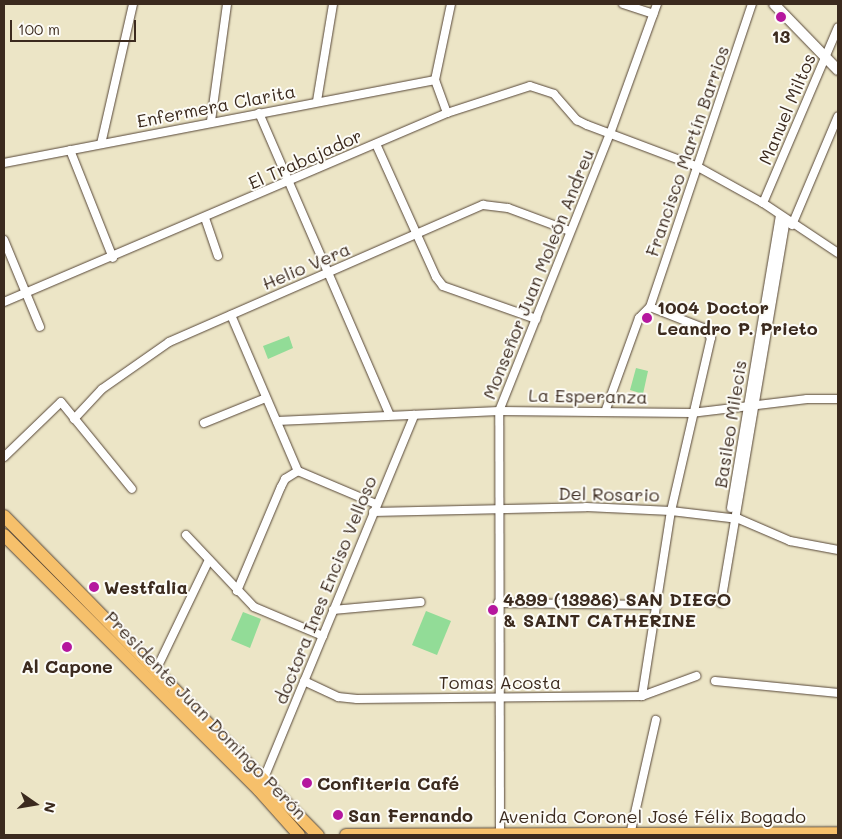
<!DOCTYPE html>
<html>
<head>
<meta charset="utf-8">
<style>
	body { margin:0 }
	#map { position:relative; width:842px; height:839px; overflow:hidden; background:#ece5c6; font-family:Mali,sans-serif }
	div>[style] { position:absolute }
	[style*='--x'] { left:calc(var(--x)*1px); top:calc(var(--y)*1px); width:calc(var(--w)*1px); rotate:calc(var(--a)*1deg) }
	.green>* { inset:0; background:#92dc97 }
	.roads { filter:drop-shadow(0 0 1px #564637) drop-shadow(0 0 1px #564637) }
	.minor>* { height:8px; margin:-4px; padding:0 4px; transform-origin:4px; border-radius:4px; background:#fff }
	.tertiary>* { height:10px; margin:-5px; padding:0 5px; transform-origin:5px; border-radius:5px; background:#fff }
	.primary>* { height:12px; margin:-6px; padding:0 6px; transform-origin:6px; border-radius:6px; background:#f6c06b }
	.dots>* { width:14px; height:14px; translate:-50% -50%; box-sizing:border-box; border:2px solid #fdfcf7; border-radius:50% }
	span { translate:-50% -50%; white-space:nowrap; text-align:center; line-height:1.15; -webkit-text-stroke:4px #fdfcf7; paint-order:stroke }
	.poi-label { font-size:18px; color:#3b2a1e; font-weight:700 }
	.left { translate:0 -50%; text-align:left }
	.street-label { font-size:18px; color:#3b2a1e }
	.frame { position:absolute; inset:0; border:5px solid #3b2a1e; pointer-events:none }
	.north { position:absolute; left:10px; top:779px; width:50px; height:50px; -webkit-text-stroke:4px #fdfcf7; paint-order:stroke; rotate:103deg; font-size:14px; font-weight:700; line-height:20px; text-align:center; color:#3b2a1e }
	.north::after { content:''; display:block; margin:auto; width:18px; height:22px; background:#3b2a1e; clip-path:polygon(50% 0,100% 100%,50% 72%,0 100%) }
	.scale { position:absolute; left:10px; top:20px; width:126px; height:22px; box-sizing:border-box; border:2px solid #3b2a1e; border-top:0; padding-left:6px; font-size:15px; line-height:18px; white-space:nowrap; color:#3b2a1e; -webkit-text-stroke:4px #fdfcf7; paint-order:stroke }
</style>
</head>
<body>
<div id="map">
	<div class="green">
		<i style="clip-path:polygon(289px 336px,293px 348px,268px 359px,263px 346px)"></i>
		<i style="clip-path:polygon(636px 368px,648px 371px,643px 394px,630px 390px)"></i>
		<i style="clip-path:polygon(426px 611px,451px 621px,437px 655px,412px 645px)"></i>
		<i style="clip-path:polygon(243px 612px,261px 619px,250px 648px,231px 640px)"></i>
	</div>
	<div class="roads">
		<div class="minor">
			<i style="--x:623;--y:4;--w:32;--a:18"></i>
			<i style="--x:317;--y:101;--w:98;--a:-80.6"></i>
			<i style="--x:259;--y:113;--w:329;--a:66.6"></i>
			<i style="--x:447;--y:113;--w:35;--a:-110"></i>
			<i style="--x:435;--y:80;--w:78;--a:-78.1"></i>
			<i style="--x:211;--y:121;--w:118;--a:-82.2"></i>
			<i style="--x:101;--y:144;--w:144;--a:-77.1"></i>
			<i style="--x:376;--y:144;--w:146;--a:65.7"></i>
			<i style="--x:436;--y:277;--w:11;--a:52"></i>
			<i style="--x:443;--y:286;--w:99;--a:19.5"></i>
			<i style="--x:70;--y:150;--w:116;--a:68.3"></i>
			<i style="--x:4;--y:163;--w:439;--a:-10.9"></i>
			<i style="--x:763;--y:203;--w:191;--a:-66.9"></i>
			<i style="--x:205;--y:218;--w:40;--a:71.1"></i>
			<i style="--x:792;--y:225;--w:118;--a:-67.1"></i>
			<i style="--x:4;--y:240;--w:94;--a:67.5"></i>
			<i style="--x:4;--y:302;--w:482;--a:-23.1"></i>
			<i style="--x:447;--y:113;--w:87;--a:-18"></i>
			<i style="--x:530;--y:86;--w:25;--a:18"></i>
			<i style="--x:554;--y:94;--w:35;--a:49"></i>
			<i style="--x:577;--y:120;--w:11;--a:27"></i>
			<i style="--x:587;--y:125;--w:119;--a:20.7"></i>
			<i style="--x:698;--y:167;--w:74;--a:29"></i>
			<i style="--x:763;--y:203;--w:90;--a:33.7"></i>
			<i style="--x:650;--y:307;--w:320;--a:-71.4"></i>
			<i style="--x:231;--y:315;--w:170;--a:66.8"></i>
			<i style="--x:298;--y:471;--w:85;--a:22.9"></i>
			<i style="--x:605;--y:412;--w:100;--a:-70.1"></i>
			<i style="--x:639;--y:318;--w:16;--a:-45"></i>
			<i style="--x:74;--y:419;--w:41;--a:-47"></i>
			<i style="--x:102;--y:389;--w:82;--a:-35"></i>
			<i style="--x:169;--y:342;--w:343;--a:-23.6"></i>
			<i style="--x:483;--y:205;--w:25;--a:7"></i>
			<i style="--x:508;--y:208;--w:66;--a:20.4"></i>
			<i style="--x:277;--y:421;--w:222;--a:-2.6"></i>
			<i style="--x:499;--y:411;--w:192;--a:0.6"></i>
			<i style="--x:691;--y:413;--w:117;--a:-6.9"></i>
			<i style="--x:807;--y:399;--w:31;--a:0"></i>
			<i style="--x:204;--y:423;--w:67;--a:-22"></i>
			<i style="--x:4;--y:457;--w:79;--a:-44"></i>
			<i style="--x:61;--y:402;--w:112;--a:50.8"></i>
			<i style="--x:731;--y:508;--w:296;--a:-80.5"></i>
			<i style="--x:373;--y:512;--w:213;--a:-1.3"></i>
			<i style="--x:586;--y:507;--w:85;--a:2.7"></i>
			<i style="--x:671;--y:511;--w:68;--a:6.7"></i>
			<i style="--x:739;--y:519;--w:56;--a:23.3"></i>
			<i style="--x:790;--y:541;--w:49;--a:10.6"></i>
			<i style="--x:186;--y:535;--w:99;--a:46.6"></i>
			<i style="--x:254;--y:607;--w:75;--a:22.8"></i>
			<i style="--x:237;--y:591;--w:113;--a:-67.1"></i>
			<i style="--x:281;--y:487;--w:9;--a:-63"></i>
			<i style="--x:285;--y:479;--w:15;--a:-32"></i>
			<i style="--x:498;--y:603;--w:159;--a:0.7"></i>
			<i style="--x:721;--y:603;--w:388;--a:-80.4"></i>
			<i style="--x:333;--y:610;--w:88;--a:-5.2"></i>
			<i style="--x:156;--y:670;--w:122;--a:-64.3"></i>
			<i style="--x:304;--y:681;--w:38;--a:25"></i>
			<i style="--x:338;--y:697;--w:19;--a:6"></i>
			<i style="--x:357;--y:699;--w:285;--a:-0.6"></i>
			<i style="--x:642;--y:696;--w:58;--a:-20.3"></i>
			<i style="--x:715;--y:681;--w:124;--a:5.6"></i>
			<i style="--x:642;--y:696;--w:187;--a:-81.1"></i>
			<i style="--x:671;--y:511;--w:178;--a:-77"></i>
			<i style="--x:711;--y:338;--w:10;--a:-119"></i>
			<i style="--x:706;--y:329;--w:60;--a:-158.6"></i>
			<i style="--x:264;--y:778;--w:393;--a:-67.5"></i>
			<i style="--x:500;--y:835;--w:424;--a:-90.1"></i>
			<i style="--x:499;--y:411;--w:298;--a:-68.2"></i>
			<i style="--x:610;--y:134;--w:138;--a:-70.1"></i>
			<i style="--x:630;--y:835;--w:118;--a:-77.3"></i>
		</div>
		<div class="tertiary">
			<i style="--x:774;--y:4;--w:92;--a:45.9"></i>
		</div>
		<div class="primary">
			<i style="--x:4;--y:516;--w:448;--a:45.5"></i>
			<i style="--x:4;--y:535;--w:361;--a:45"></i>
			<i style="--x:259;--y:790;--w:60;--a:48.4"></i>
			<i style="--x:346;--y:835;--w:492;--a:-0.2"></i>
		</div>
	</div>
	<div class="dots">
		<i style="left:781px;top:17px;background:#b5179e"></i>
		<i style="left:647px;top:318px;background:#b5179e"></i>
		<i style="left:94px;top:587px;background:#b5179e"></i>
		<i style="left:493px;top:610px;background:#b5179e"></i>
		<i style="left:67px;top:647px;background:#b5179e"></i>
		<i style="left:307px;top:783px;background:#b5179e"></i>
		<i style="left:338px;top:815px;background:#b5179e"></i>
	</div>
	<div class="poi-label">
		<span style="left:781px;top:36px">13</span>
		<span class="left" style="left:657px;top:318px">1004 Doctor<br>Leandro P. Prieto</span>
		<span class="left" style="left:104px;top:587px">Westfalia</span>
		<span class="left" style="left:503px;top:610px">4899 (13986) SAN DIEGO<br>&amp; SAINT CATHERINE</span>
		<span style="left:67px;top:666px">Al Capone</span>
		<span class="left" style="left:317px;top:783px">Confiteria Café</span>
		<span class="left" style="left:348px;top:815px">San Fernando</span>
	</div>
	<div class="street-label">
		<span style="left:216px;top:106px;rotate:-11deg">Enfermera Clarita</span>
		<span style="left:787px;top:109px;rotate:-67deg">Manuel Miltos</span>
		<span style="left:687px;top:151px;rotate:-71deg">Francisco Martín Barrios</span>
		<span style="left:305px;top:159px;rotate:-24deg">El Trabajador</span>
		<span style="left:306px;top:266px;rotate:-23deg">Helio Vera</span>
		<span style="left:538px;top:274px;rotate:-68deg">Monseñor Juan Moleón Andreu</span>
		<span style="left:588px;top:396px;rotate:1deg">La Esperanza</span>
		<span style="left:730px;top:424px;rotate:-81deg">Basileo Milecis</span>
		<span style="left:609px;top:494px;rotate:1deg">Del Rosario</span>
		<span style="left:325px;top:590px;rotate:-68deg">doctora Ines Enciso Velloso</span>
		<span style="left:500px;top:682px">Tomas Acosta</span>
		<span style="left:206px;top:715px;rotate:46deg">Presidente Juan Domingo Perón</span>
		<span style="left:652px;top:816px">Avenida Coronel José Félix Bogado</span>
	</div>
	<div class="frame"></div>
	<div class="north">N</div>
	<div class="scale">100 m</div>
</div>
</body>
</html>
